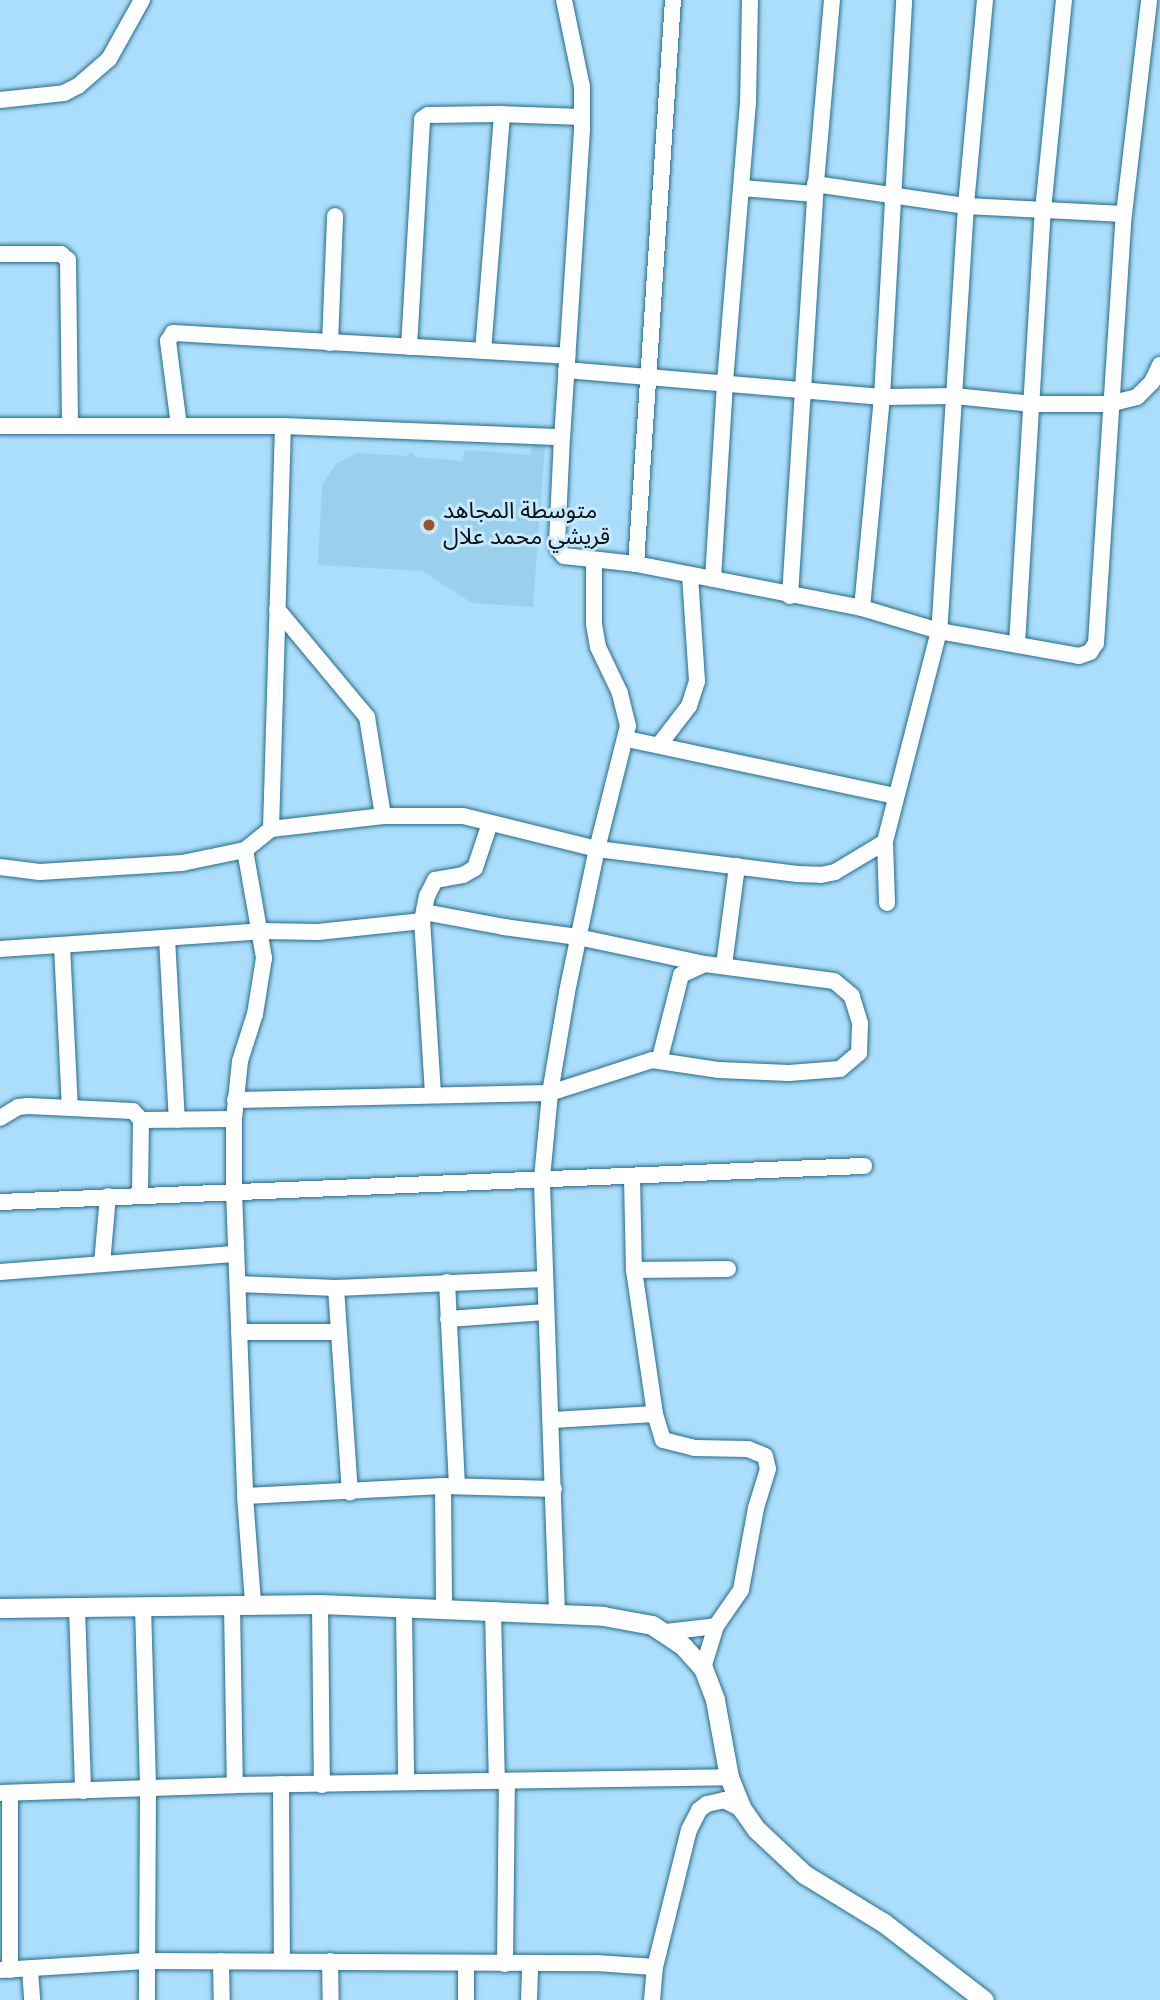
<!DOCTYPE html>
<html>
<head>
<meta charset="utf-8">
<style>
	body { margin:0 }
	#map { position:relative; width:1160px; height:2000px; overflow:hidden; background:#abdefa; font-family:Spectral,"Noto Sans Arabic",serif }
	div>[style] { position:absolute }
	[style*='--x'] { left:calc(var(--x)*1px); top:calc(var(--y)*1px); width:calc(var(--w)*1px); rotate:calc(var(--a)*1deg) }
	.built>* { inset:0; background:#9bd0ed }
	.roads { filter:drop-shadow(0 0 2px #256c8d) drop-shadow(0 0 2px #256c8d) }
	.minor>* { height:16px; margin:-8px; padding:0 8px; transform-origin:8px; border-radius:8px; background:#fff }
	.tertiary>* { height:19px; margin:-9.5px; padding:0 9.5px; transform-origin:9.5px; border-radius:9.5px; background:#fff }
	.dots>* { width:19px; height:19px; translate:-50% -50%; box-sizing:border-box; border:4px solid #c7e9fb; border-radius:50% }
	span { translate:-50% -50%; white-space:nowrap; text-align:center; line-height:1.15; -webkit-text-stroke:6px #c7e9fb; paint-order:stroke }
	.poi-label { font-size:23px; color:#001019 }
	.left { translate:0 -50%; text-align:left }
</style>
</head>
<body>
<div id="map">
	<div class="built">
		<i style="clip-path:polygon(532px 444px,545px 446px,533px 607px,472px 603px,422px 571px,318px 565px,322px 485px,336px 464px,348px 457px,358px 453px,406px 456px,412px 452px,416px 457px,462px 461px,464px 452px,467px 450px,531px 455px)"></i>
	</div>
	<div class="roads">
		<div class="minor">
			<i style="--x:564;--y:0;--w:89;--a:78.3"></i>
			<i style="--x:582;--y:87;--w:43;--a:90"></i>
			<i style="--x:582;--y:130;--w:308;--a:93.7"></i>
			<i style="--x:562;--y:437;--w:106;--a:92.7"></i>
			<i style="--x:557;--y:543;--w:7;--a:74"></i>
			<i style="--x:559;--y:550;--w:8;--a:50"></i>
			<i style="--x:564;--y:556;--w:72;--a:6.3"></i>
			<i style="--x:636;--y:564;--w:230;--a:11"></i>
			<i style="--x:862;--y:608;--w:80;--a:16.6"></i>
			<i style="--x:939;--y:631;--w:218;--a:104.4"></i>
			<i style="--x:885;--y:842;--w:61;--a:88.1"></i>
			<i style="--x:985;--y:0;--w:207;--a:95.3"></i>
			<i style="--x:966;--y:206;--w:426;--a:93.6"></i>
			<i style="--x:939;--y:631;--w:142;--a:10.1"></i>
			<i style="--x:1079;--y:656;--w:12;--a:-20"></i>
			<i style="--x:1090;--y:652;--w:11;--a:-56"></i>
			<i style="--x:1096;--y:643;--w:430;--a:-86.3"></i>
			<i style="--x:1124;--y:214;--w:215;--a:-83.3"></i>
			<i style="--x:0;--y:100;--w:64;--a:-6.2"></i>
			<i style="--x:64;--y:93;--w:16;--a:-27"></i>
			<i style="--x:78;--y:86;--w:41;--a:-41.1"></i>
			<i style="--x:109;--y:59;--w:68;--a:-60.8"></i>
			<i style="--x:815;--y:184;--w:153;--a:8.3"></i>
			<i style="--x:966;--y:206;--w:158;--a:2.9"></i>
			<i style="--x:742;--y:188;--w:73;--a:4.7"></i>
			<i style="--x:0;--y:254;--w:61;--a:0"></i>
			<i style="--x:61;--y:254;--w:9;--a:41"></i>
			<i style="--x:68;--y:260;--w:166;--a:89.3"></i>
			<i style="--x:330;--y:343;--w:127;--a:-87.7"></i>
			<i style="--x:409;--y:347;--w:228;--a:-86.7"></i>
			<i style="--x:422;--y:119;--w:7;--a:-34"></i>
			<i style="--x:428;--y:115;--w:69;--a:-0.8"></i>
			<i style="--x:497;--y:114;--w:85;--a:2"></i>
			<i style="--x:483;--y:351;--w:238;--a:-85.4"></i>
			<i style="--x:566;--y:370;--w:317;--a:4.9"></i>
			<i style="--x:882;--y:397;--w:73;--a:-0.8"></i>
			<i style="--x:955;--y:396;--w:78;--a:5.9"></i>
			<i style="--x:1033;--y:404;--w:76;--a:0"></i>
			<i style="--x:1109;--y:404;--w:29;--a:-14"></i>
			<i style="--x:1137;--y:397;--w:21;--a:-45"></i>
			<i style="--x:1152;--y:382;--w:19;--a:-65"></i>
			<i style="--x:0;--y:426;--w:283;--a:0"></i>
			<i style="--x:283;--y:426;--w:279;--a:2.3"></i>
			<i style="--x:179;--y:426;--w:86;--a:-97.4"></i>
			<i style="--x:168;--y:341;--w:9;--a:-58"></i>
			<i style="--x:173;--y:333;--w:395;--a:3.3"></i>
			<i style="--x:636;--y:564;--w:565;--a:-86.25"></i>
			<i style="--x:713;--y:579;--w:197;--a:-86.5"></i>
			<i style="--x:725;--y:382;--w:279;--a:-85.3"></i>
			<i style="--x:748;--y:104;--w:104;--a:-88.9"></i>
			<i style="--x:790;--y:596;--w:403;--a:-86.4"></i>
			<i style="--x:815;--y:194;--w:195;--a:-85"></i>
			<i style="--x:862;--y:608;--w:212;--a:-84.6"></i>
			<i style="--x:882;--y:397;--w:398;--a:-86.8"></i>
			<i style="--x:277;--y:609;--w:141;--a:50.2"></i>
			<i style="--x:367;--y:717;--w:100;--a:80.8"></i>
			<i style="--x:1017;--y:644;--w:435;--a:-86.6"></i>
			<i style="--x:1043;--y:210;--w:211;--a:-84.3"></i>
			<i style="--x:627;--y:739;--w:274;--a:12"></i>
			<i style="--x:659;--y:745;--w:49;--a:-52.4"></i>
			<i style="--x:689;--y:706;--w:26;--a:-72"></i>
			<i style="--x:697;--y:681;--w:106;--a:-93.8"></i>
			<i style="--x:271;--y:829;--w:403;--a:-88.3"></i>
			<i style="--x:245;--y:850;--w:110;--a:80"></i>
			<i style="--x:264;--y:958;--w:57;--a:99.1"></i>
			<i style="--x:255;--y:1014;--w:49;--a:107.7"></i>
			<i style="--x:240;--y:1061;--w:58;--a:95.9"></i>
			<i style="--x:234;--y:1119;--w:72;--a:90"></i>
			<i style="--x:234;--y:1191;--w:305;--a:87.9"></i>
			<i style="--x:245;--y:1496;--w:107;--a:85.7"></i>
			<i style="--x:0;--y:867;--w:40;--a:7.1"></i>
			<i style="--x:40;--y:872;--w:142;--a:-3.6"></i>
			<i style="--x:182;--y:863;--w:64;--a:-11.7"></i>
			<i style="--x:245;--y:850;--w:33;--a:-39"></i>
			<i style="--x:271;--y:829;--w:113;--a:-6.6"></i>
			<i style="--x:383;--y:816;--w:80;--a:0"></i>
			<i style="--x:463;--y:816;--w:138;--a:13.8"></i>
			<i style="--x:597;--y:849;--w:202;--a:7.1"></i>
			<i style="--x:797;--y:874;--w:24;--a:2"></i>
			<i style="--x:821;--y:875;--w:14;--a:-12"></i>
			<i style="--x:835;--y:872;--w:58;--a:-31"></i>
			<i style="--x:167;--y:938;--w:182;--a:86.9"></i>
			<i style="--x:62;--y:946;--w:161;--a:87.2"></i>
			<i style="--x:0;--y:949;--w:262;--a:-3.9"></i>
			<i style="--x:261;--y:931;--w:57;--a:1"></i>
			<i style="--x:318;--y:932;--w:105;--a:-6"></i>
			<i style="--x:724;--y:965;--w:100;--a:-82.5"></i>
			<i style="--x:660;--y:1058;--w:86;--a:-75.8"></i>
			<i style="--x:681;--y:975;--w:26;--a:-25"></i>
			<i style="--x:433;--y:1094;--w:173;--a:-93.6"></i>
			<i style="--x:422;--y:921;--w:25;--a:-79"></i>
			<i style="--x:427;--y:896;--w:18;--a:-63"></i>
			<i style="--x:435;--y:880;--w:28;--a:-10"></i>
			<i style="--x:463;--y:875;--w:14;--a:-30"></i>
			<i style="--x:475;--y:868;--w:47;--a:-71.6"></i>
			<i style="--x:235;--y:1100;--w:315;--a:-1.3"></i>
			<i style="--x:550;--y:1093;--w:107;--a:-17.9"></i>
			<i style="--x:652;--y:1060;--w:68;--a:8.5"></i>
			<i style="--x:719;--y:1070;--w:70;--a:2.5"></i>
			<i style="--x:789;--y:1073;--w:51;--a:-4.5"></i>
			<i style="--x:840;--y:1069;--w:25;--a:-40"></i>
			<i style="--x:859;--y:1053;--w:30;--a:-88"></i>
			<i style="--x:860;--y:1023;--w:28;--a:-107"></i>
			<i style="--x:852;--y:996;--w:23;--a:-140"></i>
			<i style="--x:834;--y:981;--w:130;--a:-172.5"></i>
			<i style="--x:705;--y:964;--w:130;--a:-168"></i>
			<i style="--x:578;--y:937;--w:75;--a:-172.3"></i>
			<i style="--x:504;--y:927;--w:81;--a:-169.4"></i>
			<i style="--x:0;--y:1118;--w:21;--a:-31"></i>
			<i style="--x:18;--y:1107;--w:10;--a:-6"></i>
			<i style="--x:28;--y:1106;--w:105;--a:2.7"></i>
			<i style="--x:133;--y:1111;--w:12;--a:48"></i>
			<i style="--x:141;--y:1120;--w:76;--a:90.8"></i>
			<i style="--x:141;--y:1120;--w:93;--a:-0.6"></i>
			<i style="--x:632;--y:1177;--w:93;--a:88.8"></i>
			<i style="--x:634;--y:1270;--w:146;--a:81.7"></i>
			<i style="--x:655;--y:1414;--w:27;--a:73"></i>
			<i style="--x:663;--y:1440;--w:32;--a:14"></i>
			<i style="--x:694;--y:1448;--w:54;--a:1.1"></i>
			<i style="--x:748;--y:1449;--w:18;--a:22"></i>
			<i style="--x:765;--y:1456;--w:13;--a:77"></i>
			<i style="--x:768;--y:1469;--w:41;--a:107.1"></i>
			<i style="--x:756;--y:1508;--w:83;--a:100.4"></i>
			<i style="--x:741;--y:1590;--w:44;--a:124.8"></i>
			<i style="--x:716;--y:1626;--w:44;--a:107.2"></i>
			<i style="--x:0;--y:1202;--w:865;--a:-2.39"></i>
			<i style="--x:102;--y:1264;--w:68;--a:-85"></i>
			<i style="--x:634;--y:1270;--w:94;--a:-0.6"></i>
			<i style="--x:0;--y:1272;--w:237;--a:-4.4"></i>
			<i style="--x:447;--y:1282;--w:204;--a:87.2"></i>
			<i style="--x:238;--y:1284;--w:98;--a:2.3"></i>
			<i style="--x:336;--y:1288;--w:209;--a:-2.5"></i>
			<i style="--x:336;--y:1288;--w:205;--a:86.1"></i>
			<i style="--x:448;--y:1319;--w:98;--a:-4.1"></i>
			<i style="--x:239;--y:1332;--w:97;--a:0"></i>
			<i style="--x:552;--y:1420;--w:103;--a:-3.3"></i>
			<i style="--x:443;--y:1486;--w:123;--a:89.5"></i>
			<i style="--x:245;--y:1496;--w:198;--a:-2.9"></i>
			<i style="--x:443;--y:1486;--w:111;--a:1.5"></i>
			<i style="--x:232;--y:1604;--w:181;--a:89.1"></i>
			<i style="--x:320;--y:1604;--w:181;--a:89.4"></i>
			<i style="--x:143;--y:1606;--w:183;--a:88.4"></i>
			<i style="--x:148;--y:1789;--w:211;--a:90.3"></i>
			<i style="--x:77;--y:1607;--w:184;--a:88.1"></i>
			<i style="--x:404;--y:1607;--w:174;--a:89.3"></i>
			<i style="--x:493;--y:1610;--w:171;--a:88.7"></i>
			<i style="--x:557;--y:1613;--w:435;--a:-92"></i>
			<i style="--x:542;--y:1178;--w:85;--a:-84.6"></i>
			<i style="--x:550;--y:1093;--w:102;--a:-80.4"></i>
			<i style="--x:567;--y:992;--w:146;--a:-78.2"></i>
			<i style="--x:597;--y:849;--w:127;--a:-75.9"></i>
			<i style="--x:628;--y:726;--w:34;--a:-104"></i>
			<i style="--x:620;--y:693;--w:51;--a:-115.6"></i>
			<i style="--x:598;--y:647;--w:23;--a:-100"></i>
			<i style="--x:594;--y:624;--w:64;--a:-90"></i>
			<i style="--x:666;--y:1632;--w:50;--a:-6.8"></i>
			<i style="--x:281;--y:1784;--w:177;--a:89.7"></i>
			<i style="--x:0;--y:1793;--w:235;--a:-1.9"></i>
			<i style="--x:235;--y:1785;--w:494;--a:-0.9"></i>
			<i style="--x:10;--y:1793;--w:177;--a:90"></i>
			<i style="--x:221;--y:1961;--w:39;--a:89"></i>
			<i style="--x:330;--y:1961;--w:39;--a:89"></i>
			<i style="--x:466;--y:1964;--w:36;--a:90"></i>
			<i style="--x:505;--y:1964;--w:183;--a:-89.4"></i>
			<i style="--x:30;--y:1969;--w:31;--a:86"></i>
			<i style="--x:0;--y:1970;--w:146;--a:-3.5"></i>
			<i style="--x:146;--y:1961;--w:450;--a:0.3"></i>
			<i style="--x:596;--y:1963;--w:59;--a:3.9"></i>
			<i style="--x:529;--y:2000;--w:37;--a:-88"></i>
			<i style="--x:652;--y:2000;--w:33;--a:-85"></i>
			<i style="--x:655;--y:1967;--w:141;--a:-76.1"></i>
			<i style="--x:689;--y:1830;--w:22;--a:-63"></i>
			<i style="--x:699;--y:1810;--w:10;--a:-37"></i>
			<i style="--x:707;--y:1804;--w:17;--a:-13"></i>
			<i style="--x:724;--y:1800;--w:20;--a:27"></i>
		</div>
		<div class="tertiary">
			<i style="--x:0;--y:1608;--w:320;--a:-0.7"></i>
			<i style="--x:320;--y:1604;--w:283;--a:2.4"></i>
			<i style="--x:603;--y:1616;--w:50;--a:10.4"></i>
			<i style="--x:652;--y:1625;--w:37;--a:34"></i>
			<i style="--x:683;--y:1646;--w:30;--a:48"></i>
			<i style="--x:703;--y:1668;--w:34;--a:69"></i>
			<i style="--x:715;--y:1700;--w:78;--a:79.7"></i>
			<i style="--x:729;--y:1777;--w:35;--a:68"></i>
			<i style="--x:742;--y:1809;--w:24;--a:55"></i>
			<i style="--x:756;--y:1829;--w:66;--a:43.2"></i>
			<i style="--x:804;--y:1874;--w:94;--a:31.5"></i>
			<i style="--x:884;--y:1923;--w:126;--a:37.6"></i>
		</div>
	</div>
	<div class="dots">
		<i style="left:429px;top:525px;background:#975324"></i>
	</div>
	<div class="poi-label">
		<span class="left" style="left:443px;top:525px">متوسطة المجاهد<br>قريشي محمد علال</span>
	</div>
</div>
</body>
</html>
